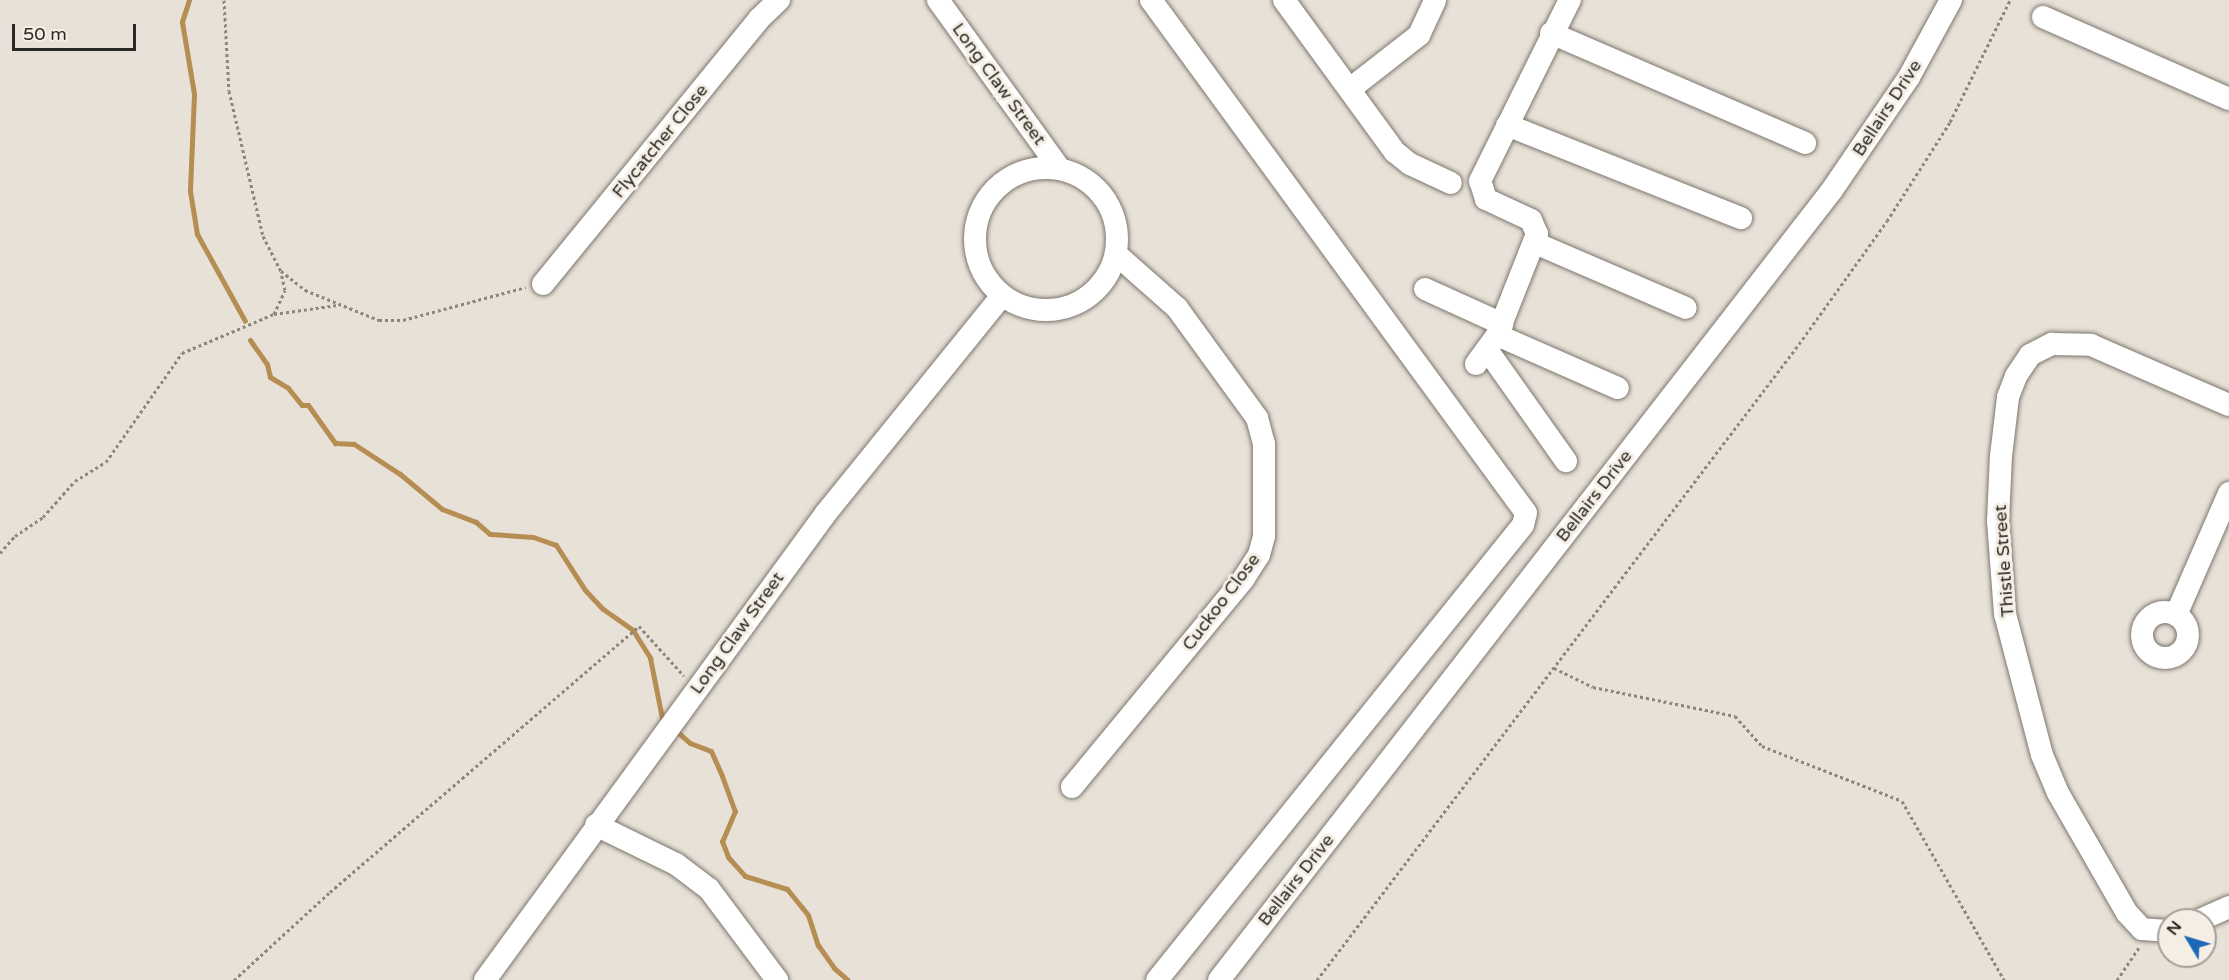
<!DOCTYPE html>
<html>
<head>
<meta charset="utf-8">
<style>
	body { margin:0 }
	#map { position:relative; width:2229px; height:980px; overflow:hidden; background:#e8e1d7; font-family:"Varela Round",sans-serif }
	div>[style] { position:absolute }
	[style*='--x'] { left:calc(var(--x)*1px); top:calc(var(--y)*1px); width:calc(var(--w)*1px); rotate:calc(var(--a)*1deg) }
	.stream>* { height:5px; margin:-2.5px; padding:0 2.5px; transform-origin:2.5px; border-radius:2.5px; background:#b68d52 }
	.path>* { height:3px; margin-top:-1.5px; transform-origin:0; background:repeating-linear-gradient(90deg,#8b8780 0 3px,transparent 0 6px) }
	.roads { filter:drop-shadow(0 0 2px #7d766e) drop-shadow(0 0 2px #7d766e) }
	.minor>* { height:22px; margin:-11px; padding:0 11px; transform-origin:11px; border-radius:11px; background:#fff }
	.minor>.ring { margin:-11px; padding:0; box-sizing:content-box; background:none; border:22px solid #fff; border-radius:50% }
	span { translate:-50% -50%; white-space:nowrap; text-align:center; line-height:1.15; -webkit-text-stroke:6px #f5eee4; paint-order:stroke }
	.street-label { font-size:18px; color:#2b2925 }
	.north { position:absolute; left:2157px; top:908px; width:60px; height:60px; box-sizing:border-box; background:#f5eee4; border:2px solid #a49f98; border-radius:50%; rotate:308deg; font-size:16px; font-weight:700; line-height:24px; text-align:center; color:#2b2925 }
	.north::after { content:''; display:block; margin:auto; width:21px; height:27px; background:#1c67b7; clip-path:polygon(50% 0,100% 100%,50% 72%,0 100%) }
	.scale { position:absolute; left:12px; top:24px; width:124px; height:27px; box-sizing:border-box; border:3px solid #2b2925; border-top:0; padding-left:8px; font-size:18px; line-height:21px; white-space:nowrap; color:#2b2925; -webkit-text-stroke:4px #f5eee4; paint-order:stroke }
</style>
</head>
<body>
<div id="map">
	<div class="stream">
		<i style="--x:189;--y:0;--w:23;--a:108"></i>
		<i style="--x:182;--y:22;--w:73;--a:80.5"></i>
		<i style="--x:194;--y:94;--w:97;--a:92.4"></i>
		<i style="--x:190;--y:191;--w:44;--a:80.8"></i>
		<i style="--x:197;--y:234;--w:99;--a:61.1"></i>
		<i style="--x:250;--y:340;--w:29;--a:55"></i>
		<i style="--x:267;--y:364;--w:13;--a:77"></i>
		<i style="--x:270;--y:377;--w:21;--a:31"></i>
		<i style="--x:288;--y:388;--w:22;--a:51"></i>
		<i style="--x:302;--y:405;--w:6;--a:0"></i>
		<i style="--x:308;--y:405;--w:47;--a:54.6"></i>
		<i style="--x:335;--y:443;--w:19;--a:3"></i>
		<i style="--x:354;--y:444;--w:55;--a:33.1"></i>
		<i style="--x:400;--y:474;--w:55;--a:39.8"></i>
		<i style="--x:442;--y:509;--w:36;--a:21"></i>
		<i style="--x:476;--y:522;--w:18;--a:41"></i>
		<i style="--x:490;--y:534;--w:43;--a:4"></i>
		<i style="--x:533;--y:537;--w:24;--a:19"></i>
		<i style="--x:556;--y:545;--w:54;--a:57.2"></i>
		<i style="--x:585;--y:590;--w:26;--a:47"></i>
		<i style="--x:603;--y:609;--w:37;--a:35"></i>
		<i style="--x:634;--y:632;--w:31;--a:58"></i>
		<i style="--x:650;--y:658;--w:61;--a:78.7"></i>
		<i style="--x:662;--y:718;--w:5;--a:37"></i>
		<i style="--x:675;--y:730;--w:20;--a:41"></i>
		<i style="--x:690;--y:743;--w:22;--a:21"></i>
		<i style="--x:711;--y:751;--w:27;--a:66"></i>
		<i style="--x:722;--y:776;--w:37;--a:70"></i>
		<i style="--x:735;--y:811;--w:33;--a:113"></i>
		<i style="--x:722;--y:841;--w:17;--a:69"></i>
		<i style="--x:728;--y:857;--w:25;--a:48"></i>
		<i style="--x:745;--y:876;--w:44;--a:17.2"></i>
		<i style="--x:787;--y:889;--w:33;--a:51"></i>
		<i style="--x:808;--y:915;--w:32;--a:72"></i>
		<i style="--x:818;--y:945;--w:28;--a:55"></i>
		<i style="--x:834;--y:968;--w:18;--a:41"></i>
	</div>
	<div class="path">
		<i style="--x:224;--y:0;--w:91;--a:86.9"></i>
		<i style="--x:229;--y:91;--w:149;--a:76.8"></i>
		<i style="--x:263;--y:236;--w:39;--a:63"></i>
		<i style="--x:281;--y:271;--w:31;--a:38"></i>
		<i style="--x:305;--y:290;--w:80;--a:22.1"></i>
		<i style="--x:379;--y:320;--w:24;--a:0"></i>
		<i style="--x:403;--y:320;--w:127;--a:-15"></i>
		<i style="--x:274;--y:314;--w:64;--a:-8.1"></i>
		<i style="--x:0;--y:553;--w:23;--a:-49"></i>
		<i style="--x:15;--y:536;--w:34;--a:-34"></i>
		<i style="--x:43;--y:517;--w:48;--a:-48.4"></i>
		<i style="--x:75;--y:481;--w:36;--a:-32"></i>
		<i style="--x:106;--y:462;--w:133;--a:-55.1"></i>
		<i style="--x:182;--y:353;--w:100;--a:-23"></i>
		<i style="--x:274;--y:314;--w:26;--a:-65"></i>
		<i style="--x:285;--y:290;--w:18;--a:-103"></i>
		<i style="--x:1554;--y:668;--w:43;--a:26"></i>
		<i style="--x:1593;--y:687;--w:145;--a:11.5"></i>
		<i style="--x:1735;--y:716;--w:40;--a:48"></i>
		<i style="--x:1762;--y:746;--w:150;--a:21.4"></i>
		<i style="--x:1902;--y:801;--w:206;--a:60.3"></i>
		<i style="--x:234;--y:980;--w:130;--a:-42.5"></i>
		<i style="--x:330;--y:892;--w:408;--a:-40.7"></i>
		<i style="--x:639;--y:626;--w:67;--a:48"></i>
		<i style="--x:1317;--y:980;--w:798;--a:-52.84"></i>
		<i style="--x:1799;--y:344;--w:151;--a:-54.4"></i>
		<i style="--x:1887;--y:221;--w:117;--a:-57.5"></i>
		<i style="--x:1950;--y:122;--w:136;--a:-63.8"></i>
		<i style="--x:2117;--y:980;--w:41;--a:-55.9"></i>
	</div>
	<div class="roads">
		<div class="minor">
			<i style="--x:938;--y:0;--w:208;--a:54.2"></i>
			<i style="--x:1151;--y:0;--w:635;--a:53.83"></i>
			<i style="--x:1526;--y:513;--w:12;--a:104"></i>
			<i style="--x:1523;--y:525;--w:584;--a:128.81"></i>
			<i style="--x:1284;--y:0;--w:188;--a:53.9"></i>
			<i style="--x:1395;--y:152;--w:19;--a:39"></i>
			<i style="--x:1410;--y:164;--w:45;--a:24.9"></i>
			<i style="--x:2043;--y:17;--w:203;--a:23.8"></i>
			<i style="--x:1551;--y:33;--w:277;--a:23.4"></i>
			<i style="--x:1350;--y:89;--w:88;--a:-38"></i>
			<i style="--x:1419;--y:35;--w:38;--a:-65"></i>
			<i style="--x:1507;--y:125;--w:252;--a:21.7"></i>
			<i class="ring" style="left:975px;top:168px;width:120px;height:120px"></i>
			<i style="--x:1535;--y:243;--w:164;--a:23.3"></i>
			<i style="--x:543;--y:284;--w:342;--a:-50.8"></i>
			<i style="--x:759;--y:19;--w:28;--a:-44"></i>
			<i style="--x:1425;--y:289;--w:85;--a:24.4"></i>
			<i style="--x:1497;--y:335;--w:132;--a:23.7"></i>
			<i style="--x:1488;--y:351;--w:135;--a:54.7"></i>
			<i style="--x:1476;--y:364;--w:36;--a:-54"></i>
			<i style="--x:1497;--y:335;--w:109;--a:-68.4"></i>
			<i style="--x:1537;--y:234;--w:15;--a:-113"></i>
			<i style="--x:1531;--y:220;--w:50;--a:-155"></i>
			<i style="--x:1486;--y:199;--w:19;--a:-108"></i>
			<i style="--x:1480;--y:181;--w:202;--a:-63.6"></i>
			<i class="ring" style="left:2142px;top:612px;width:24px;height:24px"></i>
			<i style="--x:2176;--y:615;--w:133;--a:-66.5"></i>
			<i style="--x:1072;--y:787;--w:271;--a:-50.5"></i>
			<i style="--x:1244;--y:578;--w:27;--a:-57"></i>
			<i style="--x:1259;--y:555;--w:20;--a:-75"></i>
			<i style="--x:1264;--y:536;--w:92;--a:-90"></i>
			<i style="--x:1264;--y:444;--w:27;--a:-105"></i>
			<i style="--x:1257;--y:418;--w:136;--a:-126"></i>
			<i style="--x:1177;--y:308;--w:81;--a:-138.5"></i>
			<i style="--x:596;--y:825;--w:89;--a:26"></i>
			<i style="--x:676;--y:864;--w:41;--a:37.1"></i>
			<i style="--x:709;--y:889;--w:114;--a:53.2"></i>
			<i style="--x:2200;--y:920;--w:32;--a:-24"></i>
			<i style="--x:2169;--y:931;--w:27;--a:-176"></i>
			<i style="--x:2142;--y:929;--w:22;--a:-133"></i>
			<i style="--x:2127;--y:913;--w:138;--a:-119.9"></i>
			<i style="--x:2058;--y:793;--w:41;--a:-112.8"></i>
			<i style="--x:2042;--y:755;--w:146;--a:-104.7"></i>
			<i style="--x:2005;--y:614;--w:93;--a:-94.3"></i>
			<i style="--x:1998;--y:521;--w:65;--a:-87.4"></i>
			<i style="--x:2001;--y:456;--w:59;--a:-83.2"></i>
			<i style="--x:2008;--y:397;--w:22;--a:-69"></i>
			<i style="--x:2016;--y:376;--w:25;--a:-56"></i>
			<i style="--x:2030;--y:355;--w:25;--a:-27"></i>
			<i style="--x:2052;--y:344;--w:39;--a:1"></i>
			<i style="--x:2091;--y:345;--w:150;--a:23.5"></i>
			<i style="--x:485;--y:980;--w:578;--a:-53.86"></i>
			<i style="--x:826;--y:513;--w:279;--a:-51"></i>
			<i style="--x:1219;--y:980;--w:1000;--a:-52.19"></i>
			<i style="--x:1832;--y:190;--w:137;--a:-55.7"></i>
			<i style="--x:1909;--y:77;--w:88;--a:-61.4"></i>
		</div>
	</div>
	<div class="street-label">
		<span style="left:999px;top:84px;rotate:54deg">Long Claw Street</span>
		<span style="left:1887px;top:108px;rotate:-57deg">Bellairs Drive</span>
		<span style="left:660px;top:141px;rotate:-51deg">Flycatcher Close</span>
		<span style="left:1594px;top:496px;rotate:-52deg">Bellairs Drive</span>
		<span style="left:2004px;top:561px;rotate:-94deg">Thistle Street</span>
		<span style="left:1221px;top:602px;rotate:-53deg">Cuckoo Close</span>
		<span style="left:737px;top:633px;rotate:-54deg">Long Claw Street</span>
		<span style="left:1296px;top:880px;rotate:-52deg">Bellairs Drive</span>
	</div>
	<div class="north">N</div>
	<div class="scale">50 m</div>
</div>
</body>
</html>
